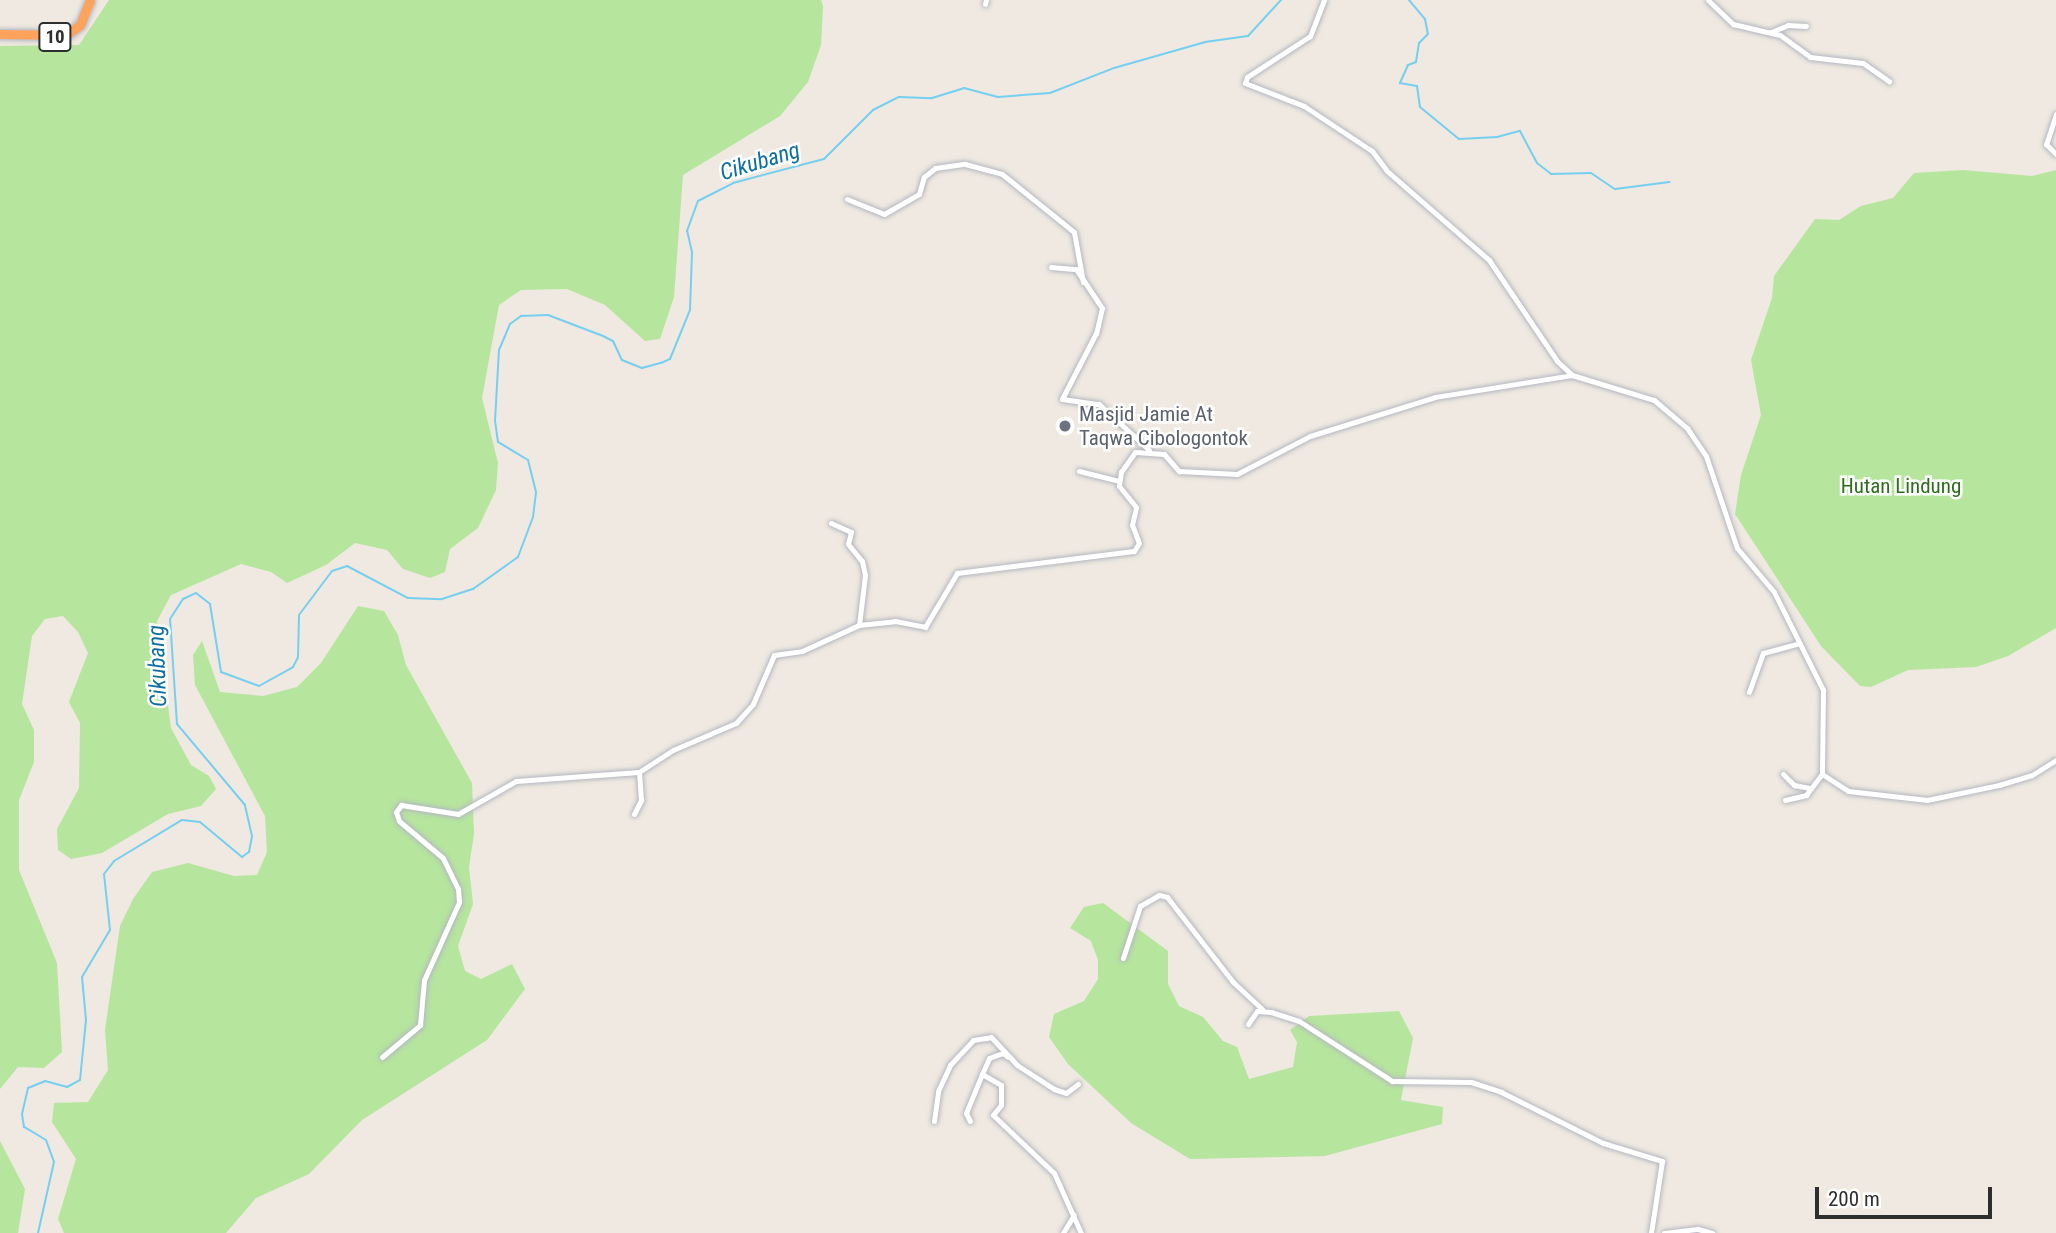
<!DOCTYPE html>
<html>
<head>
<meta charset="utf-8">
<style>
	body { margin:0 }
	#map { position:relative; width:2056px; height:1233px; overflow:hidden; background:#efe9e1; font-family:"Roboto Condensed",sans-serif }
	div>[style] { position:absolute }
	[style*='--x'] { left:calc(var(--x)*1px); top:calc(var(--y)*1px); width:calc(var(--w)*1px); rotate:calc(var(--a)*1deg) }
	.green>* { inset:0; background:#b6e59e }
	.stream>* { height:2px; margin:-1px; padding:0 1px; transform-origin:1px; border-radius:1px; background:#75cff0 }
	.roads { filter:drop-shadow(0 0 2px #b4b7c1) drop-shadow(0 0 2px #b4b7c1) }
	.street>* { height:5px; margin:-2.5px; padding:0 2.5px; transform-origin:2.5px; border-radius:2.5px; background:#fff }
	.highway>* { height:9px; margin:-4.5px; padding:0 4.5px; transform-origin:4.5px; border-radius:4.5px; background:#ffa35c }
	.dots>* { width:19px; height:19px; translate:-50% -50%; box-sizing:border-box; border:4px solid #fff; border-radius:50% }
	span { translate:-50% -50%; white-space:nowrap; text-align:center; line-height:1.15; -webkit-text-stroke:5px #fff; paint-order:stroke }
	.shield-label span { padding:2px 5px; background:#fff; border:2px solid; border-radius:5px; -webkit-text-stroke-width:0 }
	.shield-label { font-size:19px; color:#2e2e2e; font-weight:700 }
	.worship-label { font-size:21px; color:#5b616d }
	.left { translate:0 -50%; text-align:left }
	.park-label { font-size:21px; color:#2c6e1b }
	.water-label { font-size:23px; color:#0d6fa3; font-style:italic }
	.scale { position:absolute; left:1815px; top:1187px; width:177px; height:32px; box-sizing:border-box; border:4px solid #2e2e2e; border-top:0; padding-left:9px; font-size:21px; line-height:24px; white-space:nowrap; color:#2e2e2e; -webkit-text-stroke:5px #fff; paint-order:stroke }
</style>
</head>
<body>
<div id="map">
	<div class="green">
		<i style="clip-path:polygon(109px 0,821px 0,823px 6px,821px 45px,808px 82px,780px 116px,683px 175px,674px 297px,660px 339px,645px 341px,605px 305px,567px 289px,521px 290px,499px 305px,482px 398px,498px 463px,496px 490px,478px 528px,450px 549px,445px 572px,430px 578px,403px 569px,387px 550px,355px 543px,326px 565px,287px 583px,271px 572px,241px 564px,171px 595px,157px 621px,171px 728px,191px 765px,209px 776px,216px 789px,201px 806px,168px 814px,102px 853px,71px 859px,58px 850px,57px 829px,79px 788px,80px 723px,69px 702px,88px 653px,78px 632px,63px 616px,45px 619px,32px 636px,22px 704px,34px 730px,34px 762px,19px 800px,19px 870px,57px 963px,62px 1052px,44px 1068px,18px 1067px,0 1089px,0 46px,79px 45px)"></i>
		<i style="clip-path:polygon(1963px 170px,2032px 176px,2056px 170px,2056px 628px,2008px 656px,1976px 667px,1908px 670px,1871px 687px,1860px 686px,1821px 646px,1735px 514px,1741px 475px,1761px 415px,1751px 360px,1772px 298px,1774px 276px,1815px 219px,1839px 220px,1861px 206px,1893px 198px,1914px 173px)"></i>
		<i style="clip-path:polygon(358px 606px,384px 611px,398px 635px,406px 665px,472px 783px,474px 834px,469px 867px,473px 904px,458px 946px,465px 971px,481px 979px,512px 964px,525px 989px,487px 1040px,362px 1120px,309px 1174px,256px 1198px,226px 1233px,64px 1233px,58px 1219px,76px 1159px,52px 1122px,54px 1103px,88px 1102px,108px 1070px,105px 1030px,120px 926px,133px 899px,152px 872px,188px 863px,234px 876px,257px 875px,267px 852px,265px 816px,195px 685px,193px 655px,202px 641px,220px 692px,263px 696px,297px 687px,321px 663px)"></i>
		<i style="clip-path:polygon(1103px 903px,1168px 951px,1168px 984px,1179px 1006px,1203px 1017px,1223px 1041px,1237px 1047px,1249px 1079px,1293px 1067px,1297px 1042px,1290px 1030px,1309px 1016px,1399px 1011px,1413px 1038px,1401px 1100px,1443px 1107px,1442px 1124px,1325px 1156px,1190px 1159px,1131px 1123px,1068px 1064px,1049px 1037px,1054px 1014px,1084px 1001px,1098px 979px,1098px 960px,1091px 941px,1070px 928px,1084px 907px)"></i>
		<i style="clip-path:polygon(0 1141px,25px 1189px,18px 1233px,0 1233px)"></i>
	</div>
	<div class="stream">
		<i style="--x:1409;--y:0;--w:25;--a:50"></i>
		<i style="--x:1425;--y:19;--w:15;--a:79"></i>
		<i style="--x:1428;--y:34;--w:13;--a:135"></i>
		<i style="--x:1419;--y:43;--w:19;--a:99"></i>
		<i style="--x:1416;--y:62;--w:9;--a:159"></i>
		<i style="--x:1408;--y:65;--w:20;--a:114"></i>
		<i style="--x:1400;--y:83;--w:17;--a:10"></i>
		<i style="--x:1417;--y:86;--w:21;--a:82"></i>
		<i style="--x:1420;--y:107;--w:50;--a:39.4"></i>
		<i style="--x:1459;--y:139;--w:38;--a:-3"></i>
		<i style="--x:1497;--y:137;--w:24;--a:-15"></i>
		<i style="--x:1520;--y:131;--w:36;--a:62"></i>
		<i style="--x:1537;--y:163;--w:18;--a:38"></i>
		<i style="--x:1551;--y:174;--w:40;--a:-1.4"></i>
		<i style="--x:1591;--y:173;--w:29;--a:34"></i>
		<i style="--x:1615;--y:189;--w:55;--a:-7.3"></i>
		<i style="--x:38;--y:1233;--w:73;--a:-77.3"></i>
		<i style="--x:54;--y:1162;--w:23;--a:-110"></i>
		<i style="--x:46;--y:1140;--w:26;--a:-149"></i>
		<i style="--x:24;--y:1127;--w:13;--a:-99"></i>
		<i style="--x:22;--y:1114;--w:27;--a:-77"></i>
		<i style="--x:28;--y:1088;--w:18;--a:-22"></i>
		<i style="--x:45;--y:1081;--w:23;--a:15"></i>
		<i style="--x:67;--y:1087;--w:15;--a:-28"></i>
		<i style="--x:80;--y:1080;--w:60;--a:-84.3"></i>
		<i style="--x:86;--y:1020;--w:43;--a:-95.3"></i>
		<i style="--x:82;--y:977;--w:55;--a:-59.2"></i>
		<i style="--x:110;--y:930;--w:56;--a:-96.1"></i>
		<i style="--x:104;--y:874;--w:16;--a:-52"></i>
		<i style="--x:114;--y:861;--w:79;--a:-31.1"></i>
		<i style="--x:182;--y:820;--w:18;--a:6"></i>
		<i style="--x:200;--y:822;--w:55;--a:39.8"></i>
		<i style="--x:242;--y:857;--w:9;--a:-36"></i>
		<i style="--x:249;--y:852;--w:16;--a:-79"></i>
		<i style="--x:252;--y:836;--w:32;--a:-103"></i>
		<i style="--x:245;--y:805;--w:106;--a:-130"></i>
		<i style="--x:177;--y:724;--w:105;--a:-93.8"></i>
		<i style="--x:170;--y:619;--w:24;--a:-57"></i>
		<i style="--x:183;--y:599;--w:14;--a:-25"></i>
		<i style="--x:196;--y:593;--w:18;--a:38"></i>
		<i style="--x:210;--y:604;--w:69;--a:80.8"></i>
		<i style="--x:221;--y:672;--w:40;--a:20.2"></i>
		<i style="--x:259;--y:686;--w:39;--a:-29"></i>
		<i style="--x:293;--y:667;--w:11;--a:-63"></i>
		<i style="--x:298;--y:657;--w:42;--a:-88.6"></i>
		<i style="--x:299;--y:615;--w:55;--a:-53.1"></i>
		<i style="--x:332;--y:571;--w:16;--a:-18"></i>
		<i style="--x:347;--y:566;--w:69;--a:27.7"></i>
		<i style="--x:408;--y:598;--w:34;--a:2"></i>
		<i style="--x:442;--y:599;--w:33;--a:-18"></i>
		<i style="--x:473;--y:589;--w:55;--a:-35.4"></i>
		<i style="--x:518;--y:557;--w:43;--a:-69.4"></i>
		<i style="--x:533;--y:517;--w:25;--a:-83"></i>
		<i style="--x:536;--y:492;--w:33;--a:-104"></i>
		<i style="--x:528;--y:460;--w:35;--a:-149"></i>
		<i style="--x:498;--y:442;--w:21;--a:-98"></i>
		<i style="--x:495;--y:421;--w:71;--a:-86.8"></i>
		<i style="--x:499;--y:350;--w:28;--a:-67"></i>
		<i style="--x:510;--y:324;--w:14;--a:-36"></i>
		<i style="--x:521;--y:316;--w:27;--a:-2"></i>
		<i style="--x:548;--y:315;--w:59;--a:20.9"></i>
		<i style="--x:603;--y:336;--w:11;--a:27"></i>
		<i style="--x:613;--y:341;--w:21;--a:65"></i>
		<i style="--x:622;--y:360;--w:22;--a:22"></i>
		<i style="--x:642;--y:368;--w:20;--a:-15"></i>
		<i style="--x:661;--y:363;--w:10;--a:-24"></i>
		<i style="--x:670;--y:359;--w:53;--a:-67.8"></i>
		<i style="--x:690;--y:310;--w:58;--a:-88"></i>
		<i style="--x:692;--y:252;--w:22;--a:-103"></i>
		<i style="--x:687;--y:231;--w:32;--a:-70"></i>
		<i style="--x:698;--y:201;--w:39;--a:-27"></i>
		<i style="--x:733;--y:183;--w:94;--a:-14.8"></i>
		<i style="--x:824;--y:159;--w:69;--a:-45"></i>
		<i style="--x:873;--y:110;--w:29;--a:-27"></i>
		<i style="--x:899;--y:97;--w:33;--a:2"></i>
		<i style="--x:932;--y:98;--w:34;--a:-17"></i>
		<i style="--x:964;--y:88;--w:35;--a:15"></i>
		<i style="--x:998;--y:97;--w:52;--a:-4.4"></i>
		<i style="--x:1050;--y:93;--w:69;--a:-21.3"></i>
		<i style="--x:1114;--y:68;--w:95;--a:-15.9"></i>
		<i style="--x:1205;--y:42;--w:43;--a:-7.9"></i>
		<i style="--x:1248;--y:36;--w:49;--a:-47.5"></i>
	</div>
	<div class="roads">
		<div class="street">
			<i style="--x:1324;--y:0;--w:39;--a:111"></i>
			<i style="--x:1310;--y:36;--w:75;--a:146.9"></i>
			<i style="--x:1247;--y:77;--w:6;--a:108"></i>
			<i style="--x:1245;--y:83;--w:63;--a:21.3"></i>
			<i style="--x:1304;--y:106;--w:82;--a:33.5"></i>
			<i style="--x:1372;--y:151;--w:25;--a:53"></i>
			<i style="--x:1387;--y:171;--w:135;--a:41.1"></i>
			<i style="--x:1489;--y:260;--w:122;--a:56"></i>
			<i style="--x:1557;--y:361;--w:21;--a:43"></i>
			<i style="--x:1572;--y:375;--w:86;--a:17"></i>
			<i style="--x:1654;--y:400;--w:43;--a:40.3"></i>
			<i style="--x:1687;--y:428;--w:34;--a:56"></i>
			<i style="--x:1706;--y:456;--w:97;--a:71.4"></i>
			<i style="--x:1737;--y:548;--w:57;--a:49.9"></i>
			<i style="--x:1774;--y:592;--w:110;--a:63.4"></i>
			<i style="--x:1823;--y:690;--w:84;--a:90.7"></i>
			<i style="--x:1822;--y:774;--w:31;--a:33"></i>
			<i style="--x:1848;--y:791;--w:80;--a:6.5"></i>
			<i style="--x:1927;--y:800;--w:74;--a:-11.8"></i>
			<i style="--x:1999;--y:785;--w:34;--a:-17"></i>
			<i style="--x:2032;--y:775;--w:28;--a:-32"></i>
			<i style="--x:1708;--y:0;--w:35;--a:44"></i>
			<i style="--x:1733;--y:24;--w:48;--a:13.2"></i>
			<i style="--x:1780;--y:35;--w:37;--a:36"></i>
			<i style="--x:1810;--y:57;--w:53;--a:6.5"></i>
			<i style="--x:1863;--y:63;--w:32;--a:35"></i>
			<i style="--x:985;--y:4;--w:4;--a:-76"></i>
			<i style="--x:1771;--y:32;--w:18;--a:-22"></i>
			<i style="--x:1788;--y:25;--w:18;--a:3"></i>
			<i style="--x:2056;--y:114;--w:32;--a:108"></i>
			<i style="--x:2046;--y:144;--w:14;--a:45"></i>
			<i style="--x:847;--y:199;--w:40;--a:22"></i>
			<i style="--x:884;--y:214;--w:40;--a:-29.7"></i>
			<i style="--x:919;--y:194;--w:18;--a:-74"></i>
			<i style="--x:924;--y:177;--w:14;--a:-39"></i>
			<i style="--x:935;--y:168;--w:30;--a:-8"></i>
			<i style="--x:965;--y:164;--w:38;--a:15"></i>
			<i style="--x:1002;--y:174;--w:92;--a:38.9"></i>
			<i style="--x:1074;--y:232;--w:51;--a:79.8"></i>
			<i style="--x:1051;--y:267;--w:25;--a:5"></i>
			<i style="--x:1076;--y:269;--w:47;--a:56.3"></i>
			<i style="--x:1102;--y:308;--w:26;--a:103"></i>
			<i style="--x:1096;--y:333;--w:74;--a:117.3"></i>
			<i style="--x:1062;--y:399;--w:37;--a:8"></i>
			<i style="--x:1099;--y:404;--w:68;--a:42.6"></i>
			<i style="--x:1079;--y:471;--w:41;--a:14"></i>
			<i style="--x:831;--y:523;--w:22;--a:24"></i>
			<i style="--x:851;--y:532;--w:12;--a:104"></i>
			<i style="--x:848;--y:544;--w:22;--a:51"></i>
			<i style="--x:862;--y:561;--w:14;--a:78"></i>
			<i style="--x:865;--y:575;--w:50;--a:96.8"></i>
			<i style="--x:1749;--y:692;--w:41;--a:-70.3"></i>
			<i style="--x:1763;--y:653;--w:38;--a:-15"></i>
			<i style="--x:1783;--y:774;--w:16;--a:45"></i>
			<i style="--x:1794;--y:785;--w:16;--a:11"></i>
			<i style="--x:1785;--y:800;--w:22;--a:-13"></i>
			<i style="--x:1806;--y:795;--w:26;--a:-53"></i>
			<i style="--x:634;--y:814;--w:16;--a:-63"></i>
			<i style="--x:641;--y:800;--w:28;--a:-94"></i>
			<i style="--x:1123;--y:958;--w:55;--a:-71.9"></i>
			<i style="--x:1140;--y:906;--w:22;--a:-30"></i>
			<i style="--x:1159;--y:895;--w:8;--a:14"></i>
			<i style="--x:1167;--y:897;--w:108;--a:52.2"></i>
			<i style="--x:1233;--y:982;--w:40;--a:43"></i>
			<i style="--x:1248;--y:1024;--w:16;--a:-55"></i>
			<i style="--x:1257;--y:1011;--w:14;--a:4"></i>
			<i style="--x:1271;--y:1012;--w:29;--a:18"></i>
			<i style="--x:1299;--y:1021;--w:111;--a:32.8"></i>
			<i style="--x:1392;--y:1081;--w:79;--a:0.7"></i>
			<i style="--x:1471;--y:1082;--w:32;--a:18"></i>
			<i style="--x:1501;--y:1092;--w:114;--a:26.6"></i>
			<i style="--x:1603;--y:1143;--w:62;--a:17"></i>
			<i style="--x:1662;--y:1161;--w:73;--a:98.7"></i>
			<i style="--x:382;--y:1057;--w:50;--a:-40.1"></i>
			<i style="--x:420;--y:1025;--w:45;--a:-84.9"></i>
			<i style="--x:424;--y:980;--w:85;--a:-65.8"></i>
			<i style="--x:459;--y:902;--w:13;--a:-94"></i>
			<i style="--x:458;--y:889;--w:34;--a:-116"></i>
			<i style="--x:443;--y:858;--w:57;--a:-139.9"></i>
			<i style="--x:399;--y:821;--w:9;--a:-108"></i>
			<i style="--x:396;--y:812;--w:9;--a:-54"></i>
			<i style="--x:401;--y:805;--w:58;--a:9"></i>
			<i style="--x:458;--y:814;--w:67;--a:-29.6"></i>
			<i style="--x:516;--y:781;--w:123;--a:-4.2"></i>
			<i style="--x:639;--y:772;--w:40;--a:-32.9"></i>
			<i style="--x:673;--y:750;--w:69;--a:-23.2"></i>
			<i style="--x:736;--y:723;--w:25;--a:-48"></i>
			<i style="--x:753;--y:704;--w:53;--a:-66.8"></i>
			<i style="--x:774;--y:655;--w:28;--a:-8"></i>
			<i style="--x:802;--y:651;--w:63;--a:-24.5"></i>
			<i style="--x:859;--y:625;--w:36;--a:-6"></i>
			<i style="--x:895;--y:621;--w:31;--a:11"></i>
			<i style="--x:925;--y:627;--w:63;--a:-59.3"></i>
			<i style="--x:957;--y:573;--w:178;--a:-7.1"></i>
			<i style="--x:1134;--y:551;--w:9;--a:-58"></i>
			<i style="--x:1139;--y:543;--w:19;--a:-111"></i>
			<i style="--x:1132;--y:525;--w:18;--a:-77"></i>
			<i style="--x:1136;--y:507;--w:27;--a:-129"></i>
			<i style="--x:1119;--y:486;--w:14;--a:-82"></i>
			<i style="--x:1121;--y:472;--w:24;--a:-55"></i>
			<i style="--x:1135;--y:452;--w:29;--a:4"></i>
			<i style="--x:1164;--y:454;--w:23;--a:49"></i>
			<i style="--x:1179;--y:471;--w:58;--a:3"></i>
			<i style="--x:1237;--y:474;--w:82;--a:-27.5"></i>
			<i style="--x:1310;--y:436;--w:131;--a:-17.3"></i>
			<i style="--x:1435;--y:397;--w:139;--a:-9.1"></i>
			<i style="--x:982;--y:1074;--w:17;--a:-66"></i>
			<i style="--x:989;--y:1058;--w:15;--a:-20"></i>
			<i style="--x:1003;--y:1053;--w:6;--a:39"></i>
			<i style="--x:934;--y:1121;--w:30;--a:-82"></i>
			<i style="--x:938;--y:1091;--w:29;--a:-65"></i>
			<i style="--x:950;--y:1065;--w:34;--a:-47"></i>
			<i style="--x:973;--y:1040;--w:18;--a:-9"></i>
			<i style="--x:991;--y:1037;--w:38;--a:47"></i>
			<i style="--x:1017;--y:1065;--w:44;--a:33"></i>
			<i style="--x:1054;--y:1089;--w:13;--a:18"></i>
			<i style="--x:1066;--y:1093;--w:15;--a:-37"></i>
			<i style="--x:970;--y:1121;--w:9;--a:-117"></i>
			<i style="--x:966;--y:1113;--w:42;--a:-67.7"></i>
			<i style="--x:982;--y:1074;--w:22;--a:30"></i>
			<i style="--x:1001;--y:1085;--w:20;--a:90"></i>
			<i style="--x:1001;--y:1105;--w:13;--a:129"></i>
			<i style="--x:993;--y:1115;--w:84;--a:43.6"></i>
			<i style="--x:1054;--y:1173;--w:66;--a:65.8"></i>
			<i style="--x:1063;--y:1233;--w:21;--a:-59"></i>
			<i style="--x:1664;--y:1233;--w:34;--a:-7"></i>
			<i style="--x:1698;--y:1229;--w:15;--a:16"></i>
		</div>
		<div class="highway">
			<i style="--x:0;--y:34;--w:66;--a:0.9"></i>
			<i style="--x:66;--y:35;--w:17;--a:-36"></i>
			<i style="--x:80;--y:25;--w:27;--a:-68"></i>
		</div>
	</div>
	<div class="dots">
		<i style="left:1065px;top:426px;background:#6b7280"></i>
	</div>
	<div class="shield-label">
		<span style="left:55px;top:37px">10</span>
	</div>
	<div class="worship-label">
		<span class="left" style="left:1079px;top:426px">Masjid Jamie At<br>Taqwa Cibologontok</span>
	</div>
	<div class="park-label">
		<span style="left:1901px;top:486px">Hutan Lindung</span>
	</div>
	<div class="water-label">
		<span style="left:760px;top:162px;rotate:-17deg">Cikubang</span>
		<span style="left:158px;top:666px;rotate:-92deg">Cikubang</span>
	</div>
	<div class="scale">200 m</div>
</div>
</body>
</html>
